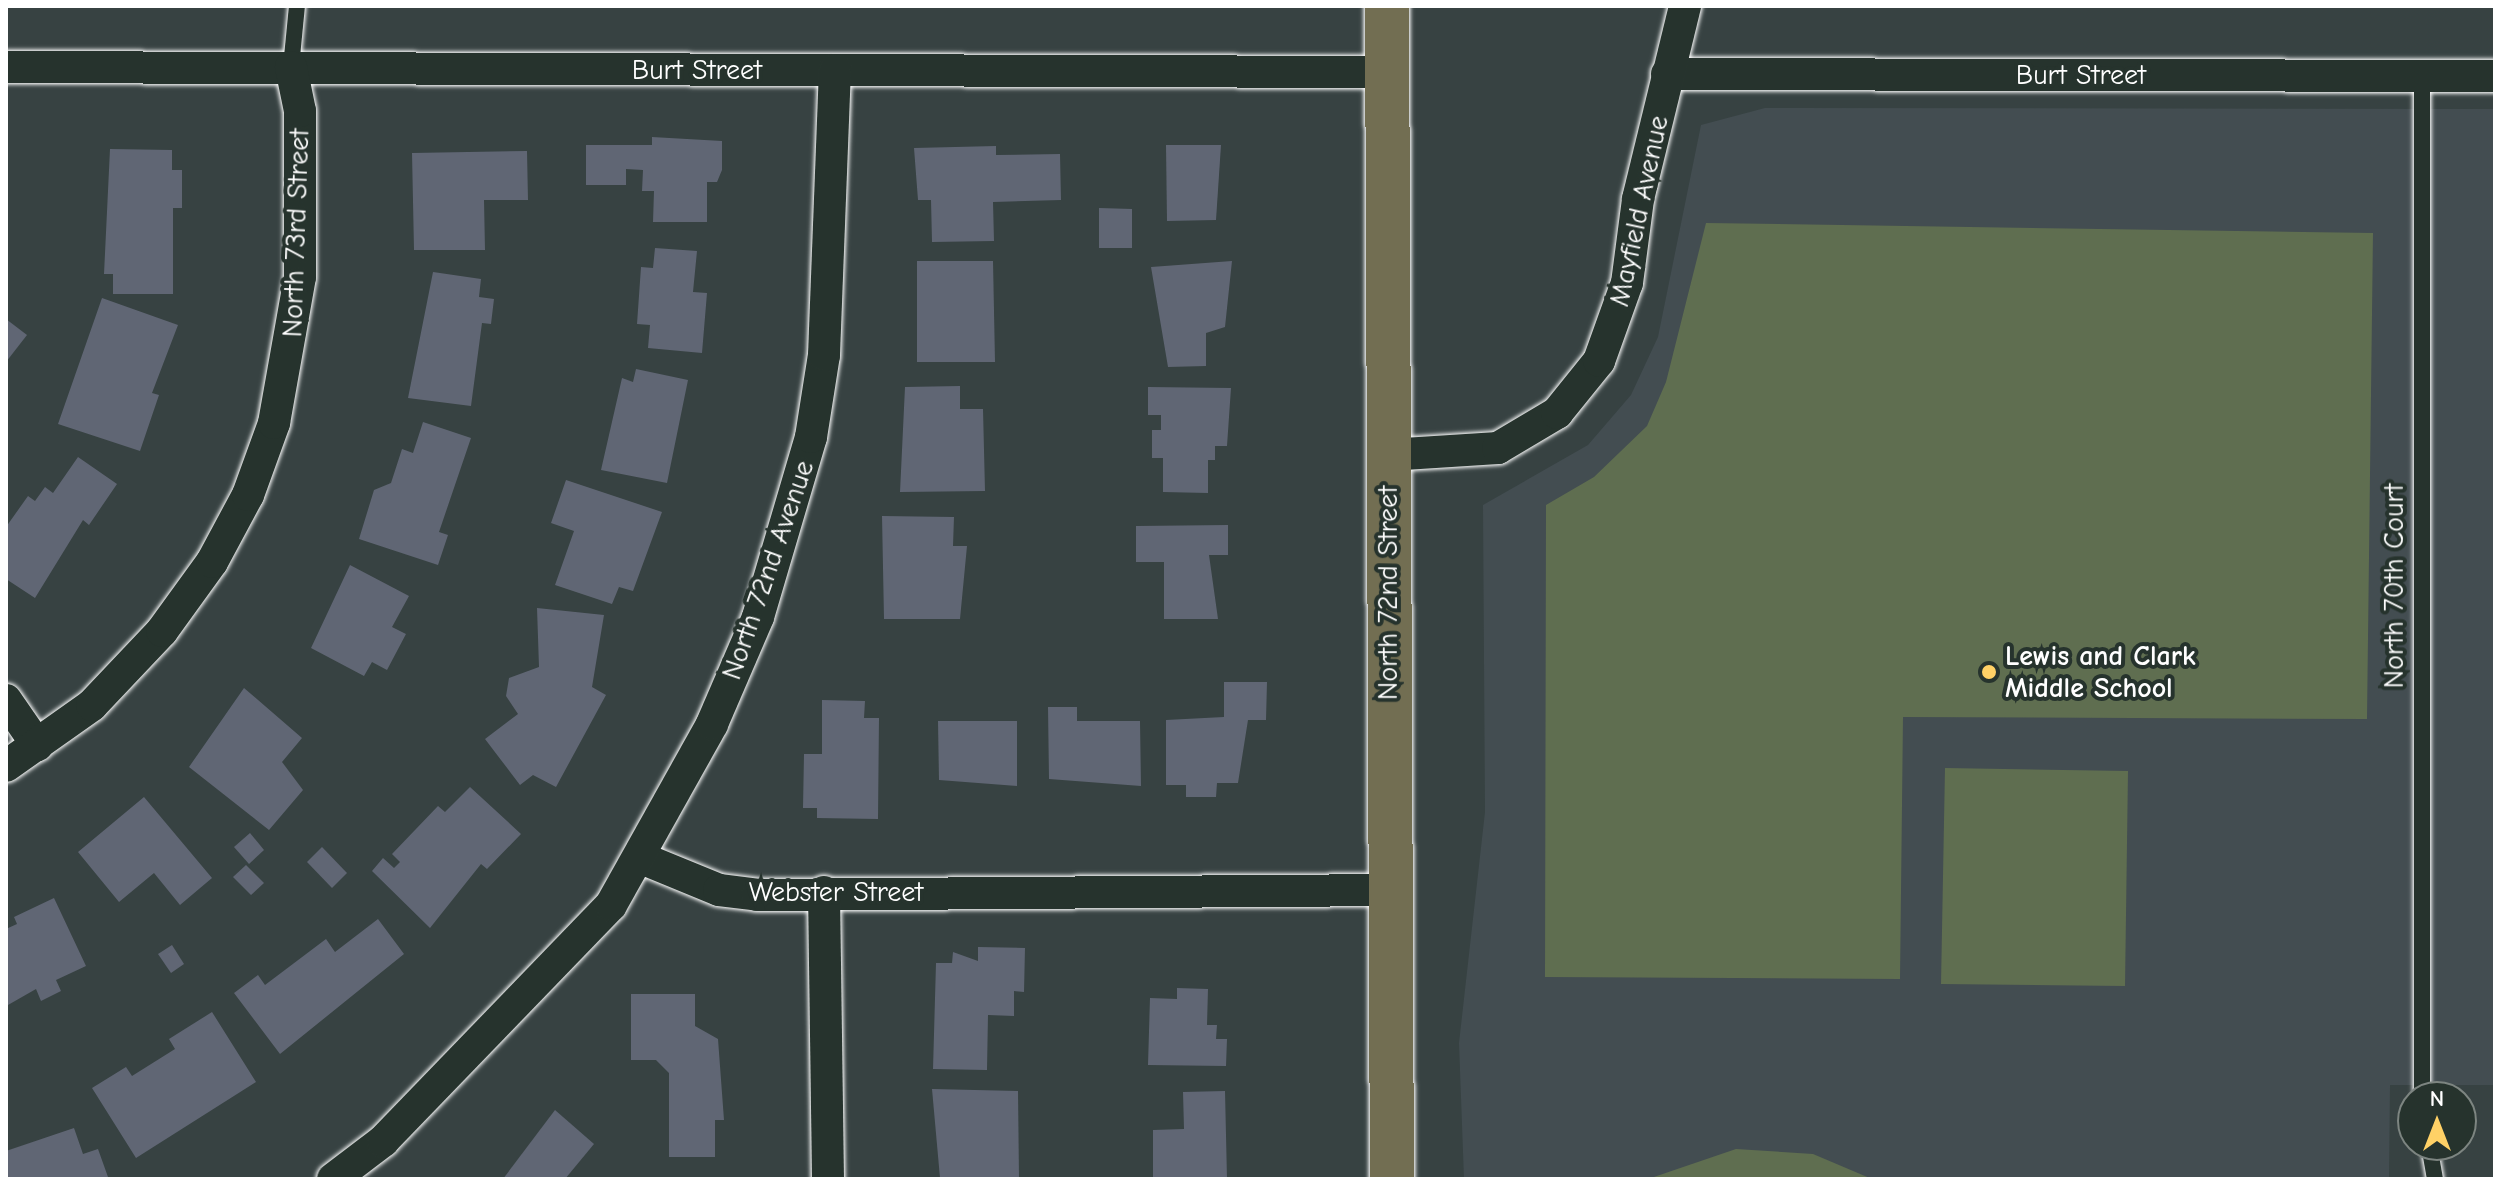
<!DOCTYPE html>
<html>
<head>
<meta charset="utf-8">
<style>
	body { margin:0 }
	#map { position:relative; width:2501px; height:1185px; overflow:hidden; background:#374242; font-family:"Comic Neue",sans-serif }
	div>[style] { position:absolute }
	[style*='--x'] { left:calc(var(--x)*1px); top:calc(var(--y)*1px); width:calc(var(--w)*1px); rotate:calc(var(--a)*1deg) }
	.built>* { inset:0; background:#434d51 }
	.green>* { inset:0; background:#5f6e50 }
	.building>* { inset:0; background:#606674 }
	.roads { filter:drop-shadow(0 0 2px #fff) drop-shadow(0 0 2px #fff) }
	.service>* { height:16px; margin:-8px; padding:0 8px; transform-origin:8px; border-radius:8px; background:#26332d }
	.minor>* { height:32px; margin:-16px; padding:0 16px; transform-origin:16px; border-radius:16px; background:#26332d }
	.primary>* { height:44px; margin:-22px; padding:0 22px; transform-origin:22px; border-radius:22px; background:#726e52 }
	.dots>* { width:22px; height:22px; translate:-50% -50%; box-sizing:border-box; border:4px solid #26332d; border-radius:50% }
	span { translate:-50% -50%; white-space:nowrap; text-align:center; line-height:1.15; -webkit-text-stroke:8px #26332d; paint-order:stroke }
	.street-label { font-size:28px; color:#fff }
	.poi-label { font-size:28px; color:#fff; font-weight:700 }
	.left { translate:0 -50%; text-align:left }
	.frame { position:absolute; inset:0; border:8px solid #fff; pointer-events:none }
	.north { position:absolute; left:2397px; top:1081px; width:80px; height:80px; box-sizing:border-box; background:#26332d; border:2px solid #7d8581; border-radius:50%; rotate:0deg; font-size:22px; font-weight:700; line-height:32px; text-align:center; color:#fff }
	.north::after { content:''; display:block; margin:auto; width:28px; height:36px; background:#ffd166; clip-path:polygon(50% 0,100% 100%,50% 72%,0 100%) }
</style>
</head>
<body>
<div id="map">
	<div class="built">
		<i style="clip-path:polygon(1765px 108px,2495px 109px,2495px 1085px,2390px 1085px,2389px 1179px,1464px 1179px,1459px 1043px,1485px 812px,1483px 505px,1588px 445px,1631px 395px,1658px 337px,1701px 125px)"></i>
	</div>
	<div class="green">
		<i style="clip-path:polygon(1706px 223px,2373px 233px,2367px 719px,1903px 717px,1900px 979px,1545px 977px,1546px 505px,1594px 477px,1647px 426px,1666px 382px)"></i>
		<i style="clip-path:polygon(1945px 768px,2128px 771px,2125px 986px,1941px 984px)"></i>
		<i style="clip-path:polygon(1736px 1149px,1813px 1154px,1872px 1179px,1648px 1179px)"></i>
	</div>
	<div class="building">
		<i style="clip-path:polygon(652px 137px,722px 141px,722px 170px,717px 182px,707px 182px,707px 222px,653px 222px,654px 191px,642px 191px,643px 170px,626px 169px,626px 185px,586px 185px,586px 145px,652px 145px)"></i>
		<i style="clip-path:polygon(1166px 145px,1221px 145px,1216px 220px,1167px 221px)"></i>
		<i style="clip-path:polygon(996px 146px,996px 155px,1060px 154px,1061px 200px,993px 202px,994px 241px,932px 242px,931px 200px,918px 200px,914px 148px)"></i>
		<i style="clip-path:polygon(110px 149px,172px 150px,172px 170px,182px 170px,182px 208px,173px 208px,173px 294px,113px 294px,113px 274px,104px 274px)"></i>
		<i style="clip-path:polygon(527px 151px,528px 200px,484px 200px,485px 250px,414px 250px,412px 153px)"></i>
		<i style="clip-path:polygon(1099px 208px,1132px 209px,1132px 248px,1099px 248px)"></i>
		<i style="clip-path:polygon(655px 248px,697px 251px,693px 292px,707px 293px,702px 353px,648px 348px,650px 325px,637px 324px,641px 267px,653px 268px)"></i>
		<i style="clip-path:polygon(917px 261px,993px 261px,995px 362px,917px 362px)"></i>
		<i style="clip-path:polygon(1232px 261px,1225px 327px,1206px 333px,1206px 366px,1168px 367px,1151px 267px)"></i>
		<i style="clip-path:polygon(433px 272px,481px 279px,479px 297px,494px 299px,491px 324px,482px 323px,471px 406px,408px 398px)"></i>
		<i style="clip-path:polygon(102px 298px,178px 325px,152px 393px,159px 395px,140px 451px,58px 424px)"></i>
		<i style="clip-path:polygon(6px 319px,27px 335px,6px 362px)"></i>
		<i style="clip-path:polygon(636px 369px,688px 380px,667px 483px,601px 470px,622px 378px,633px 382px)"></i>
		<i style="clip-path:polygon(960px 386px,960px 409px,983px 409px,985px 491px,900px 492px,905px 387px)"></i>
		<i style="clip-path:polygon(1148px 387px,1231px 388px,1227px 446px,1215px 446px,1215px 460px,1208px 460px,1208px 493px,1163px 492px,1163px 458px,1152px 458px,1152px 430px,1161px 430px,1161px 415px,1148px 415px)"></i>
		<i style="clip-path:polygon(423px 422px,471px 438px,439px 532px,448px 535px,438px 565px,359px 539px,374px 490px,391px 483px,402px 449px,413px 453px)"></i>
		<i style="clip-path:polygon(78px 457px,117px 484px,89px 525px,83px 520px,35px 598px,6px 579px,6px 527px,28px 496px,35px 501px,45px 487px,53px 493px)"></i>
		<i style="clip-path:polygon(566px 480px,662px 512px,633px 591px,619px 587px,612px 604px,555px 585px,574px 531px,551px 523px)"></i>
		<i style="clip-path:polygon(882px 516px,954px 517px,953px 546px,967px 546px,960px 619px,884px 619px)"></i>
		<i style="clip-path:polygon(1228px 525px,1228px 555px,1209px 555px,1218px 619px,1164px 619px,1164px 562px,1136px 562px,1136px 526px)"></i>
		<i style="clip-path:polygon(350px 565px,409px 596px,392px 627px,406px 634px,387px 670px,372px 662px,364px 676px,311px 648px)"></i>
		<i style="clip-path:polygon(537px 608px,604px 615px,592px 687px,606px 695px,556px 787px,533px 775px,520px 785px,485px 739px,518px 714px,506px 696px,509px 678px,539px 667px)"></i>
		<i style="clip-path:polygon(1224px 682px,1267px 682px,1266px 720px,1248px 720px,1238px 783px,1217px 783px,1216px 797px,1186px 797px,1186px 785px,1166px 785px,1166px 720px,1224px 717px)"></i>
		<i style="clip-path:polygon(244px 688px,302px 738px,282px 762px,303px 790px,269px 830px,189px 767px)"></i>
		<i style="clip-path:polygon(822px 700px,865px 701px,864px 718px,879px 718px,878px 819px,817px 818px,817px 808px,803px 808px,804px 754px,822px 754px)"></i>
		<i style="clip-path:polygon(1048px 707px,1077px 707px,1077px 721px,1140px 721px,1141px 786px,1049px 779px)"></i>
		<i style="clip-path:polygon(938px 721px,1017px 721px,1017px 786px,939px 780px)"></i>
		<i style="clip-path:polygon(470px 787px,521px 834px,487px 869px,481px 864px,430px 928px,372px 871px,383px 858px,394px 868px,400px 862px,392px 854px,438px 806px,445px 812px)"></i>
		<i style="clip-path:polygon(144px 797px,212px 878px,180px 905px,154px 873px,119px 902px,78px 852px)"></i>
		<i style="clip-path:polygon(250px 833px,264px 850px,249px 864px,234px 847px)"></i>
		<i style="clip-path:polygon(322px 847px,347px 873px,332px 888px,307px 862px)"></i>
		<i style="clip-path:polygon(246px 865px,264px 883px,251px 895px,233px 877px)"></i>
		<i style="clip-path:polygon(54px 898px,86px 966px,56px 980px,61px 991px,41px 1001px,36px 989px,8px 1005px,6px 929px,17px 924px,14px 917px)"></i>
		<i style="clip-path:polygon(378px 919px,404px 954px,280px 1054px,234px 993px,258px 975px,265px 985px,326px 939px,335px 952px)"></i>
		<i style="clip-path:polygon(172px 945px,184px 964px,171px 973px,158px 954px)"></i>
		<i style="clip-path:polygon(978px 947px,1025px 948px,1024px 992px,1014px 991px,1014px 1016px,988px 1015px,987px 1070px,933px 1069px,936px 963px,952px 963px,953px 952px,978px 961px)"></i>
		<i style="clip-path:polygon(1177px 988px,1208px 989px,1207px 1025px,1217px 1025px,1216px 1039px,1227px 1039px,1226px 1066px,1148px 1065px,1150px 998px,1177px 999px)"></i>
		<i style="clip-path:polygon(631px 994px,695px 994px,695px 1026px,718px 1039px,724px 1120px,715px 1120px,715px 1157px,669px 1157px,669px 1073px,656px 1060px,631px 1060px)"></i>
		<i style="clip-path:polygon(212px 1012px,256px 1082px,136px 1158px,92px 1088px,126px 1067px,132px 1076px,175px 1049px,169px 1039px)"></i>
		<i style="clip-path:polygon(932px 1089px,1018px 1091px,1019px 1179px,940px 1178px)"></i>
		<i style="clip-path:polygon(1225px 1091px,1227px 1179px,1153px 1179px,1153px 1130px,1184px 1129px,1183px 1092px)"></i>
		<i style="clip-path:polygon(555px 1110px,594px 1144px,565px 1179px,503px 1179px)"></i>
		<i style="clip-path:polygon(74px 1128px,83px 1154px,98px 1149px,108px 1177px,6px 1179px,6px 1151px)"></i>
	</div>
	<div class="roads">
		<div class="service">
			<i style="--x:291;--y:67;--w:61;--a:-84.4"></i>
			<i style="--x:2422;--y:75;--w:1022;--a:90"></i>
			<i style="--x:2429;--y:1145;--w:35;--a:80"></i>
		</div>
		<div class="minor">
			<i style="--x:6;--y:67;--w:1382;--a:0.21"></i>
			<i style="--x:1667;--y:74;--w:828;--a:0.14"></i>
			<i style="--x:1388;--y:455;--w:110;--a:-3.6"></i>
			<i style="--x:1498;--y:448;--w:69;--a:-30.7"></i>
			<i style="--x:1557;--y:413;--w:67;--a:-51.1"></i>
			<i style="--x:1599;--y:361;--w:83;--a:-70.3"></i>
			<i style="--x:1627;--y:283;--w:85;--a:-82.5"></i>
			<i style="--x:1638;--y:199;--w:199;--a:-76.3"></i>
			<i style="--x:6;--y:700;--w:55;--a:55.4"></i>
			<i style="--x:6;--y:766;--w:105;--a:-35.3"></i>
			<i style="--x:92;--y:705;--w:102;--a:-46.6"></i>
			<i style="--x:162;--y:631;--w:85;--a:-54.1"></i>
			<i style="--x:212;--y:562;--w:76;--a:-61.8"></i>
			<i style="--x:248;--y:495;--w:77;--a:-70.1"></i>
			<i style="--x:274;--y:423;--w:148;--a:-79.9"></i>
			<i style="--x:300;--y:277;--w:166;--a:-90"></i>
			<i style="--x:300;--y:111;--w:45;--a:-101.6"></i>
			<i style="--x:641;--y:858;--w:84;--a:22.3"></i>
			<i style="--x:719;--y:890;--w:38;--a:7"></i>
			<i style="--x:757;--y:895;--w:632;--a:-0.45"></i>
			<i style="--x:824;--y:892;--w:287;--a:89.2"></i>
			<i style="--x:333;--y:1179;--w:63;--a:-37.2"></i>
			<i style="--x:383;--y:1141;--w:328;--a:-46"></i>
			<i style="--x:611;--y:905;--w:207;--a:-60.8"></i>
			<i style="--x:712;--y:724;--w:116;--a:-66.7"></i>
			<i style="--x:758;--y:617;--w:188;--a:-73.6"></i>
			<i style="--x:811;--y:437;--w:83;--a:-81"></i>
			<i style="--x:824;--y:355;--w:285;--a:-87.8"></i>
		</div>
		<div class="primary">
			<i style="--x:1387;--y:6;--w:1173;--a:89.76"></i>
		</div>
	</div>
	<div class="dots">
		<i style="left:1989px;top:672px;background:#ffd166"></i>
	</div>
	<div class="street-label">
		<span style="left:697px;top:70px">Burt Street</span>
		<span style="left:2081px;top:75px">Burt Street</span>
		<span style="left:1639px;top:211px;rotate:-78deg">Mayfield Avenue</span>
		<span style="left:296px;top:233px;rotate:-88deg">North 73rd Street</span>
		<span style="left:768px;top:570px;rotate:-71deg">North 72nd Avenue</span>
		<span style="left:2394px;top:586px;rotate:-90deg">North 70th Court</span>
		<span style="left:1388px;top:593px;rotate:-90deg">North 72nd Street</span>
		<span style="left:836px;top:892px">Webster Street</span>
	</div>
	<div class="poi-label">
		<span class="left" style="left:2005px;top:672px">Lewis and Clark<br>Middle School</span>
	</div>
	<div class="frame"></div>
	<div class="north">N</div>
</div>
</body>
</html>
